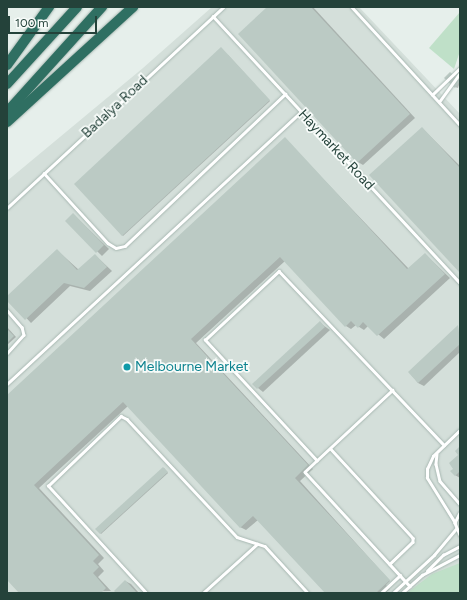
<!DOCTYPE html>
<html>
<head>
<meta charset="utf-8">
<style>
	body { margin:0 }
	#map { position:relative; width:467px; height:600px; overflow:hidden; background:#e6efeb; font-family:Figtree,sans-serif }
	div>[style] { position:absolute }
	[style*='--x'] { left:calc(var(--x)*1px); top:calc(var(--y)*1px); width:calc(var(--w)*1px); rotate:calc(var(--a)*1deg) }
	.built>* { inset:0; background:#d4dfda }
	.green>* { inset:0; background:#bfe0c8 }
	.shadow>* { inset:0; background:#0003 }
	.building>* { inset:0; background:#bbcac4 }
	.roads { filter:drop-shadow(0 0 1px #a8b8b2) drop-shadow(0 0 1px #a8b8b2) }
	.lane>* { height:2.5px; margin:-1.25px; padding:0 1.25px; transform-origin:1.25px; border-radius:1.25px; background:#fff }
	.highway>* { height:10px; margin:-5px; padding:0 5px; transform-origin:5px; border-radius:5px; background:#2f6f62 }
	.dots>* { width:11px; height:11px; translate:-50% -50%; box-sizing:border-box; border:2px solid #f7fbf9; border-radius:50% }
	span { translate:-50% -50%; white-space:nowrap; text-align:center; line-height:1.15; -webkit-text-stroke:3.5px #f7fbf9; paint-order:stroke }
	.street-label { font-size:14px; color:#24423a }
	.culture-label { font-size:14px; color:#0d838f }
	.left { translate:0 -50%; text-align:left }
	.frame { position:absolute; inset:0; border:8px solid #24423a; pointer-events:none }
	.scale { position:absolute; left:8px; top:16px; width:89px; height:18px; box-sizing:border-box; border:2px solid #24423a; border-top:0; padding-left:5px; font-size:12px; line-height:14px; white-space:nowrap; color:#24423a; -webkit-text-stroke:3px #f7fbf9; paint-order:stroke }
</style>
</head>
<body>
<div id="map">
	<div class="built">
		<i style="clip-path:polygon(212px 7px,359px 7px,460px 114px,460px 593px,7px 593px,7px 181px,143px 68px)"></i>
	</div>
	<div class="green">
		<i style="clip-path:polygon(460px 12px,460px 51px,454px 69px,429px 48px)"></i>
		<i style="clip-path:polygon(460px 563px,460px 593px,407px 593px,432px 574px)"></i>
	</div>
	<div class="shadow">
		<i style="clip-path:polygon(268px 7px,313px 7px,415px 118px,363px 165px,358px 162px)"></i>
		<i style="clip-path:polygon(228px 55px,270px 101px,123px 236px,75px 184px)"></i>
		<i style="clip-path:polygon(452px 75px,460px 82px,458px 88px,455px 87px)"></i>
		<i style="clip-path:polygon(422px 128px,460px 166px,460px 271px)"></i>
		<i style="clip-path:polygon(285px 139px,409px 269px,425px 254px,450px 278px,384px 339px,368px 326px,364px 330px,356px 325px,351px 329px,346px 326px,285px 261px,196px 343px,313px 469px,300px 481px,390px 581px,386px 585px,390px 589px,385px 593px,326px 593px,258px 520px,246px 530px,240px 527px,128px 406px,39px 488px,104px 558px,98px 564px,104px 571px,98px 577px,111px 591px,20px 593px,7px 579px,7px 396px)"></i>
		<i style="clip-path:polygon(73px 214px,109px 249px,102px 256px,66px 221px)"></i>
		<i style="clip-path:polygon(58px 251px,79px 270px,95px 255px,112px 271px,90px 291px,70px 286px,31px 323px,7px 297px)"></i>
		<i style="clip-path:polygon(320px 323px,330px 330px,263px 392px,258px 388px,254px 384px)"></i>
		<i style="clip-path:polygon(458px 326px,460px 352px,424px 386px,418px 383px,409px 372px)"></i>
		<i style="clip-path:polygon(7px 327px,16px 337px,7px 345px)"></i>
		<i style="clip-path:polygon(460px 447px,460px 478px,455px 475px,455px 469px)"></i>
		<i style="clip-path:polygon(164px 468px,168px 473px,101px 534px,97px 529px)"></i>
		<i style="clip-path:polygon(125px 581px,131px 584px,139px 593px,117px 593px)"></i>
	</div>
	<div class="building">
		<i style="clip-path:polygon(267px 7px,311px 7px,410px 114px,357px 163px,238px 34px)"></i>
		<i style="clip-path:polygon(221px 47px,270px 100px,122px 236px,74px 184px)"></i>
		<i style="clip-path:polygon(450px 72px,460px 81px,455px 88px,444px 78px)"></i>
		<i style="clip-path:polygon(422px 127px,460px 168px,460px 273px,369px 175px)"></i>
		<i style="clip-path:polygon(285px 137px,407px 269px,425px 253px,445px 274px,377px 336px,363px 322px,358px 328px,351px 321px,345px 327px,280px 257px,191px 339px,308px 465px,295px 478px,390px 580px,376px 593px,325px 593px,253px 516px,240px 528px,123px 402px,34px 485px,99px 555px,93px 561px,99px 567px,93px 573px,106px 588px,101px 593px,19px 593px,7px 580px,7px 395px)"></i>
		<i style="clip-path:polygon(73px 213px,104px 245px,96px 253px,65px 221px)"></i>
		<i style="clip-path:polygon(57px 249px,77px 270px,95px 254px,107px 267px,84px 288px,64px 283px,25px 320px,7px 301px,7px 296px)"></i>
		<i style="clip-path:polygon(320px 321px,325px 327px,257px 389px,252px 384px)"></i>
		<i style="clip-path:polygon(458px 325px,460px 344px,418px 383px,408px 372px)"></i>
		<i style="clip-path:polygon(7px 329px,14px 336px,7px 343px)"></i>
		<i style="clip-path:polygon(460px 446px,460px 471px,455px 476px,450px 471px,453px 469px,449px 463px,458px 455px,455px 451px)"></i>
		<i style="clip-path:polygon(163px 467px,168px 472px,100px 534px,95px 529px)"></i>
		<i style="clip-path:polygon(125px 580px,137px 593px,116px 593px,114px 591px)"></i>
	</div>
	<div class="roads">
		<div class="lane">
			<i style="--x:352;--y:7;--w:160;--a:47.5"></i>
			<i style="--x:213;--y:16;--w:364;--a:47.2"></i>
			<i style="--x:432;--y:95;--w:39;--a:-44"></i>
			<i style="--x:439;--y:102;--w:36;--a:-54"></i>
			<i style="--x:44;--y:173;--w:95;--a:47.6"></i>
			<i style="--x:108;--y:243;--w:9;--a:32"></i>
			<i style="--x:116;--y:248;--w:9;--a:-13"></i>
			<i style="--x:125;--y:246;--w:221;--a:-43.5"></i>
			<i style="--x:7;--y:208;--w:295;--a:-42.9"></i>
			<i style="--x:7;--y:310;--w:23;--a:49"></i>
			<i style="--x:22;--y:327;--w:8;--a:76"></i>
			<i style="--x:24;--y:335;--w:25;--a:132"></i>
			<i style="--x:7;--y:384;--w:401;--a:-42.8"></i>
			<i style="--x:393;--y:390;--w:120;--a:137"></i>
			<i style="--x:305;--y:472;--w:155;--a:47.4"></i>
			<i style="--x:331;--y:449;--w:121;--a:47.3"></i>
			<i style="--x:413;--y:538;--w:4;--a:90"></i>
			<i style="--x:413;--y:542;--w:32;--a:136"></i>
			<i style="--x:437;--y:454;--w:10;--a:96"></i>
			<i style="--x:436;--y:464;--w:17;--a:77"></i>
			<i style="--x:440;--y:481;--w:30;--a:49"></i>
			<i style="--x:317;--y:461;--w:165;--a:-132.8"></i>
			<i style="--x:205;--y:340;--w:101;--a:-43"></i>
			<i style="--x:279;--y:271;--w:240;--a:46.5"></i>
			<i style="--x:460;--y:513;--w:11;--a:117"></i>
			<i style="--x:455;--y:523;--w:13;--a:67"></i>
			<i style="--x:455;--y:523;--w:53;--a:-121.9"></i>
			<i style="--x:427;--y:478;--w:9;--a:-90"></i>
			<i style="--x:427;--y:469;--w:14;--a:-65"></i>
			<i style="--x:433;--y:456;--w:37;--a:-44"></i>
			<i style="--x:427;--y:571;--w:23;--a:-45"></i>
			<i style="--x:443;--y:555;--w:19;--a:-28"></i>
			<i style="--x:146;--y:593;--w:145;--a:-132.5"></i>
			<i style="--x:48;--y:486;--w:101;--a:-43.8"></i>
			<i style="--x:121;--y:416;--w:7;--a:27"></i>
			<i style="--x:127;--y:419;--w:161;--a:47"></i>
			<i style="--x:237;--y:537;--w:29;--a:18"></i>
			<i style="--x:265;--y:546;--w:64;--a:47.5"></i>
			<i style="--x:203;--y:593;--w:73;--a:-42.2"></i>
			<i style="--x:381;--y:593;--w:26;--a:-43"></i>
			<i style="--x:393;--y:593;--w:56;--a:-42.8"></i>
			<i style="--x:434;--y:555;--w:34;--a:-50"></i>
			<i style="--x:402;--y:593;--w:27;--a:-42"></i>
			<i style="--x:422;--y:575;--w:43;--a:-27.8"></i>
		</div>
		<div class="highway">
			<i style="--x:7;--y:65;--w:72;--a:-54.1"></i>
			<i style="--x:7;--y:84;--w:104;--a:-47.7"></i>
			<i style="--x:7;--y:112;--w:142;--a:-47.9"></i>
			<i style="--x:7;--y:122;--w:171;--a:-42.4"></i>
		</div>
	</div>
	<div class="dots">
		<i style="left:127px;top:367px;background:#0f9aa8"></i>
	</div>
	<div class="street-label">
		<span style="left:115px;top:107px;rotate:-43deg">Badalya Road</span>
		<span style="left:336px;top:150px;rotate:47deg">Haymarket Road</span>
	</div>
	<div class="culture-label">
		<span class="left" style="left:135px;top:367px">Melbourne Market</span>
	</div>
	<div class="frame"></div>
	<div class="scale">100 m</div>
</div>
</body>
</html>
